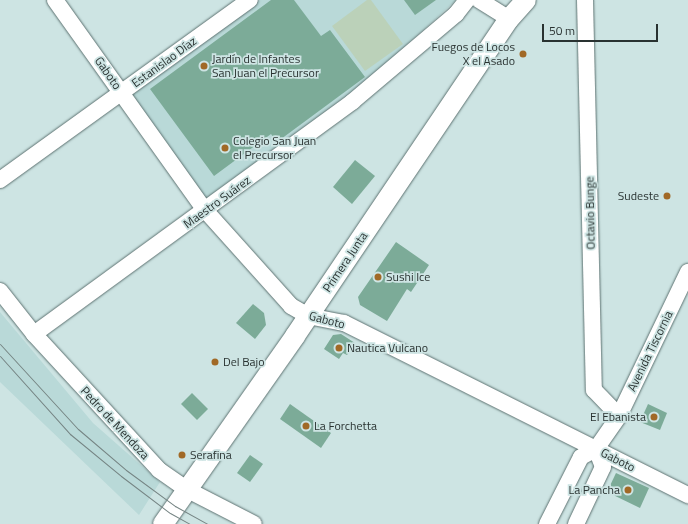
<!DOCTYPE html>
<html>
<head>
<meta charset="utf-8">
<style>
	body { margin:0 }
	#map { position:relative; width:688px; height:524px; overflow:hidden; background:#cde4e3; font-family:"Titillium Web",sans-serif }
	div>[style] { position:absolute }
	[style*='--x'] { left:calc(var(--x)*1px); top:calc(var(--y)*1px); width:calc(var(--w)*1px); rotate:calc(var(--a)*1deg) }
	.built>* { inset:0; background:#b9d9d8 }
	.green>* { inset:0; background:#bbd1b9 }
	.building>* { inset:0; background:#7cab98 }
	.roads { filter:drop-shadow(0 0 1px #5d7271) drop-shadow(0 0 1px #5d7271) }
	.minor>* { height:16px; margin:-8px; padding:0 8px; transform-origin:8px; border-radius:8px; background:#fff }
	.tertiary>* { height:20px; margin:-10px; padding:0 10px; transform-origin:10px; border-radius:10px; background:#fff }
	.tram>* { height:1px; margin:-0.5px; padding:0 0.5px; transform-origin:0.5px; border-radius:0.5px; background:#758483 }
	.dots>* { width:11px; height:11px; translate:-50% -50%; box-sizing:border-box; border:2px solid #cde4e3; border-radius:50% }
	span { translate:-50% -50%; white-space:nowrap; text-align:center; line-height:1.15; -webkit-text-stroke:3.5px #cde4e3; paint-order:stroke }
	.poi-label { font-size:12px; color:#293231 }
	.right { translate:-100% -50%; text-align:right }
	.left { translate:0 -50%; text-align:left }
	.street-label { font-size:12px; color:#293231 }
	.scale { position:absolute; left:542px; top:24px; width:116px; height:18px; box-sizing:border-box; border:2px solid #293231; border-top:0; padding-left:5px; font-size:12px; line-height:14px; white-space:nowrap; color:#293231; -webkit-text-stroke:3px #cde4e3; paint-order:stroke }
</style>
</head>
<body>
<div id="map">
	<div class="built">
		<i style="clip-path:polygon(260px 0,456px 0,357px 91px,208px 203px,131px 94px)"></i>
		<i style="clip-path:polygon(0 312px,93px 423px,160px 482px,139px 515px,0 382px)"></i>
	</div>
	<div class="green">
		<i style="clip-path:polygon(367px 0,371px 0,403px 44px,365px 71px,332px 26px)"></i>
	</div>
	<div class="building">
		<i style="clip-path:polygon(271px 0,294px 0,321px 36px,330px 30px,365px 77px,277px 142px,271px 134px,214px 176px,150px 89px)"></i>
		<i style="clip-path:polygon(404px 0,436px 0,415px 15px)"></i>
		<i style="clip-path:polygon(355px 160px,375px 176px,352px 204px,333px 187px)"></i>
		<i style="clip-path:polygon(396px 242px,429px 265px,411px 292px,407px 289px,387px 321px,360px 305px,358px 297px)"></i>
		<i style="clip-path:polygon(253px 304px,264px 313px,266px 325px,255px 339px,236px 323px)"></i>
		<i style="clip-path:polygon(341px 334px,355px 343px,347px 355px,343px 353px,339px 359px,324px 349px,333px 335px)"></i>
		<i style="clip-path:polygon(192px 393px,208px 409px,197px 420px,181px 404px)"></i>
		<i style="clip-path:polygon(290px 404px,331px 433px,321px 448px,280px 419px)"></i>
		<i style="clip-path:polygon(648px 404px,667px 413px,660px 430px,640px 422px)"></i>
		<i style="clip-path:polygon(250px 455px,263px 464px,250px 482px,237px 473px)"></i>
		<i style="clip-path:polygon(616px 473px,649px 488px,640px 508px,607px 492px)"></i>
	</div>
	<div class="roads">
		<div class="minor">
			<i style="--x:55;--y:0;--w:258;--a:54.5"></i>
			<i style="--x:205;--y:210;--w:129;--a:48.1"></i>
			<i style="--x:291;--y:306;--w:20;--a:30"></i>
			<i style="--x:308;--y:316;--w:37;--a:11"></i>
			<i style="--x:344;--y:323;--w:385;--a:26.6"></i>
			<i style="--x:479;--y:0;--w:36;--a:32"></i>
			<i style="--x:585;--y:0;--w:390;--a:88.7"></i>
			<i style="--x:594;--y:390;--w:36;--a:46"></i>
			<i style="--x:0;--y:180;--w:308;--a:-35.8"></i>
			<i style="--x:0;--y:291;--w:55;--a:51.7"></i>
			<i style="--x:34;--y:334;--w:185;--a:47.4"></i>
			<i style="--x:159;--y:470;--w:33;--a:35"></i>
			<i style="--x:186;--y:489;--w:76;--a:27.2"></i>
			<i style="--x:34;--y:334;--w:394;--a:-36.1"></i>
			<i style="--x:352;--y:102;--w:136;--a:-40.2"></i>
			<i style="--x:456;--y:14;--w:18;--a:-52"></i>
			<i style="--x:547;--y:524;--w:75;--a:-63.1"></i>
			<i style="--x:581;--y:457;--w:17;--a:-28"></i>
			<i style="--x:596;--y:449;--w:40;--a:-55.1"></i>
			<i style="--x:619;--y:416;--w:160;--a:-64.4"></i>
			<i style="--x:576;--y:524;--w:63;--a:-64.7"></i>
			<i style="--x:603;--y:467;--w:19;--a:-111"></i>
		</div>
		<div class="tertiary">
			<i style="--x:163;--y:524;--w:230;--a:-54.9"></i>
			<i style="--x:295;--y:336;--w:382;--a:-56"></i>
			<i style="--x:509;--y:19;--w:25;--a:-48"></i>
		</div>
	</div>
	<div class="tram">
		<i style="--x:0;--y:344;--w:115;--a:47.5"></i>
		<i style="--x:78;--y:429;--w:63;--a:40.5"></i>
		<i style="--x:126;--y:470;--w:61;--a:36.3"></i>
		<i style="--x:175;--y:506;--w:38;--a:29"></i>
		<i style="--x:0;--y:356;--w:105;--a:48.1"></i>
		<i style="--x:70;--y:434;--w:66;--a:39.5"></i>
		<i style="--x:121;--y:476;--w:61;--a:37.1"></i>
		<i style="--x:170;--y:513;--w:23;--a:29"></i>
	</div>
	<div class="dots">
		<i style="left:523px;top:54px;background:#a16926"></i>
		<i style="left:204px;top:66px;background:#a16926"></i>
		<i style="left:225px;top:148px;background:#a16926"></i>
		<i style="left:667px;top:196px;background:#a16926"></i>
		<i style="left:378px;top:277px;background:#a16926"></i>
		<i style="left:339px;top:348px;background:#a16926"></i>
		<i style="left:215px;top:362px;background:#a16926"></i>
		<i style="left:654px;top:417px;background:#a16926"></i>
		<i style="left:306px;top:426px;background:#a16926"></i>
		<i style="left:182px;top:455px;background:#a16926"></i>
		<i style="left:628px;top:490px;background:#a16926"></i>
	</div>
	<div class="poi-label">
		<span class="right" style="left:515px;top:54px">Fuegos de Locos<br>X el Asado</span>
		<span class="left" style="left:212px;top:66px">Jardín de Infantes<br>San Juan el Precursor</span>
		<span class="left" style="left:233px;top:148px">Colegio San Juan<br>el Precursor</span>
		<span class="right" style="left:659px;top:196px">Sudeste</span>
		<span class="left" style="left:386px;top:277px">Sushi Ice</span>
		<span class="left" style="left:347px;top:348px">Nautica Vulcano</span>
		<span class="left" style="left:223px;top:362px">Del Bajo</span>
		<span class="right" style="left:646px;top:417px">El Ebanista</span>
		<span class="left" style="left:314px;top:426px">La Forchetta</span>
		<span class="left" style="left:190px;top:455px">Serafina</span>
		<span class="right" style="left:620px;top:490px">La Pancha</span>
	</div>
	<div class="street-label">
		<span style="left:164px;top:62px;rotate:-36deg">Estanislao Díaz</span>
		<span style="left:108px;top:73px;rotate:55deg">Gaboto</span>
		<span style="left:217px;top:202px;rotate:-36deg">Maestro Suárez</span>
		<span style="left:590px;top:213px;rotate:-91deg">Octavio Bunge</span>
		<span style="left:345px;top:262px;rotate:-56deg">Primera Junta</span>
		<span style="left:327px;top:320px;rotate:15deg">Gaboto</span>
		<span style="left:650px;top:351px;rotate:-64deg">Avenida Tiscornia</span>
		<span style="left:115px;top:423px;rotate:47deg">Pedro de Mendoza</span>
		<span style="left:618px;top:460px;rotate:27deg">Gaboto</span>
	</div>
	<div class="scale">50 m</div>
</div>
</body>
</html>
